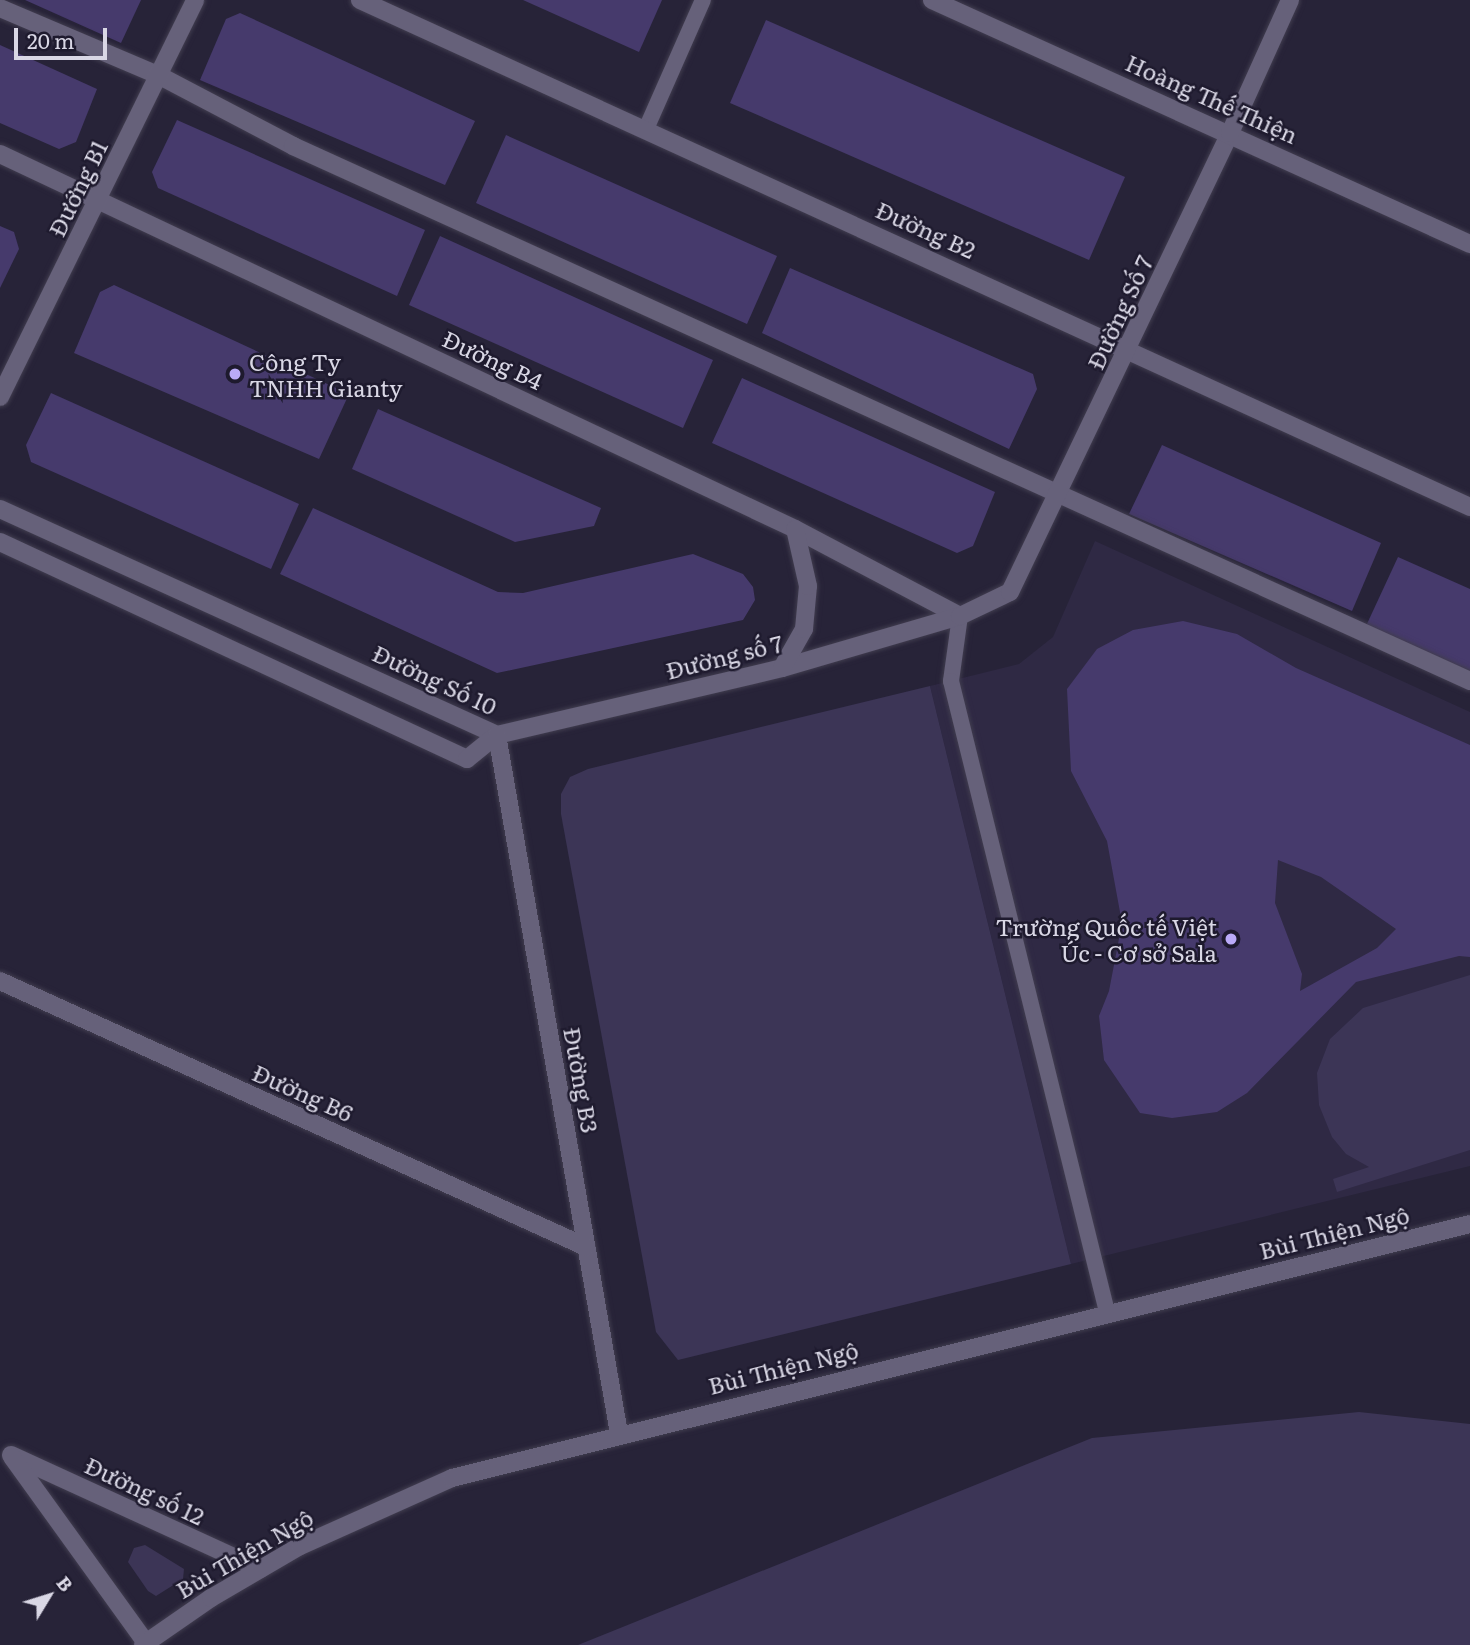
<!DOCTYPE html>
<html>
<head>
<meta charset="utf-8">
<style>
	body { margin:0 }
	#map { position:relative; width:1470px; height:1645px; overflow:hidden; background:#272338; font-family:Literata,serif }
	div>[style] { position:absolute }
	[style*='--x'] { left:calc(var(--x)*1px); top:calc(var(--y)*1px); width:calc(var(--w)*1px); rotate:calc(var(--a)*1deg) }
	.built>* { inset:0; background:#2f2944 }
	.green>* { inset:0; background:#3c3556 }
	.building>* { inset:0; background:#463a6c }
	.roads { filter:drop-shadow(0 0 2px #413d4f) drop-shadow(0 0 2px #413d4f) }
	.service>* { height:16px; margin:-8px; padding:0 8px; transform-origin:8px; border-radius:8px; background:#66617a }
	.minor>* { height:18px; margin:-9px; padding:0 9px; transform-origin:9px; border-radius:9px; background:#66617a }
	.tertiary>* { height:18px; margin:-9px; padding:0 9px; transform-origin:9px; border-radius:9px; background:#66617a }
	.dots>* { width:19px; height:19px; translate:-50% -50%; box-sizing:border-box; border:4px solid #1e1a2e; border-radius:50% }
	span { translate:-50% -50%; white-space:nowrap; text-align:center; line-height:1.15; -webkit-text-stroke:5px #1e1a2e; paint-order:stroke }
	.street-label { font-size:23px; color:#d9d7e5 }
	.poi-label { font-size:23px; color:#d9d7e5 }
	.left { translate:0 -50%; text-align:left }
	.right { translate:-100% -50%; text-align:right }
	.north { position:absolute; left:14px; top:1561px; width:70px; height:70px; -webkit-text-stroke:5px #1e1a2e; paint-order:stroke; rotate:52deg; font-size:19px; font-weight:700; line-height:28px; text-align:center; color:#d9d7e5 }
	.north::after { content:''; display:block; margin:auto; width:24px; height:32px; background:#d9d7e5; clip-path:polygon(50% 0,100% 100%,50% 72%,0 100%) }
	.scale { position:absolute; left:14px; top:28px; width:93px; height:32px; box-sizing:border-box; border:4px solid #d9d7e5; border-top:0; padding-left:9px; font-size:21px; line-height:24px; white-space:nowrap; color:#d9d7e5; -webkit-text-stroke:5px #1e1a2e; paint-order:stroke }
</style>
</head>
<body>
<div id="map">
	<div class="built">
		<i style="clip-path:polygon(1095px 541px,1470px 712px,1470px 1166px,1071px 1264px,930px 686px,1019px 664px,1053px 637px)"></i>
	</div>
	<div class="green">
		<i style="clip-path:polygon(930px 686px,1071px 1264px,678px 1360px,656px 1332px,561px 814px,561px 794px,570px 777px,588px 769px)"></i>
		<i style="clip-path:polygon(1470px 975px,1470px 1150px,1337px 1192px,1333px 1179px,1369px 1167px,1346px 1154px,1332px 1137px,1319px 1105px,1317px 1073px,1330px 1039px,1363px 1008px)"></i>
		<i style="clip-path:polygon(1359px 1412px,1470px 1424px,1470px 1645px,578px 1645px,1092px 1438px)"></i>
		<i style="clip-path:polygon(145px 1545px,184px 1569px,183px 1579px,156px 1596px,148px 1591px,128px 1562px,134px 1548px)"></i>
	</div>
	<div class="building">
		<i style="clip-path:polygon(25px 0,141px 0,121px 43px)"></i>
		<i style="clip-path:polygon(523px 0,662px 0,639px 52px)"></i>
		<i style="clip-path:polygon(240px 13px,475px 121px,445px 185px,200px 80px,226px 19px)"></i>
		<i style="clip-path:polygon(766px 20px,1125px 177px,1089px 260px,730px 103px)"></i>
		<i style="clip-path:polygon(0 45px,97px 89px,76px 142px,59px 149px,0 123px)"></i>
		<i style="clip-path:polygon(177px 120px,425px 230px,397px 296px,158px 188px,152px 172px)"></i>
		<i style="clip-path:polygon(506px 135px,777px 256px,747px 324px,476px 203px)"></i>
		<i style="clip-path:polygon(0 226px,14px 232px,19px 249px,0 288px)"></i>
		<i style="clip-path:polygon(440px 236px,713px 360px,683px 428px,409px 305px)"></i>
		<i style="clip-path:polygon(790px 268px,1033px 374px,1037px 389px,1009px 449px,762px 333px)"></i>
		<i style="clip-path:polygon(114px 285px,349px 394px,319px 459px,74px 353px,100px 292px)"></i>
		<i style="clip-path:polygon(742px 378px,995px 492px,973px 546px,957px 553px,712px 443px)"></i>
		<i style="clip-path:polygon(51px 393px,299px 504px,271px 569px,31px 462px,26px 445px)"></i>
		<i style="clip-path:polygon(378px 409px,601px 508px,594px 526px,515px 542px,352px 469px)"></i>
		<i style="clip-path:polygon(1162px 445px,1381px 543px,1352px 611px,1129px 514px)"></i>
		<i style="clip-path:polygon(313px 508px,498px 592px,523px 593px,693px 554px,743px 574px,753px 587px,755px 600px,743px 620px,497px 673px,280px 574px)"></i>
		<i style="clip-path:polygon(1398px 557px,1470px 589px,1470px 671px,1366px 626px)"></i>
		<i style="clip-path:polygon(evenodd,1183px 621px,1237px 634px,1296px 668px,1470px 745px,1470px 957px,1459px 956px,1356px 982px,1247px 1093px,1217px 1112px,1172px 1118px,1140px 1113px,1104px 1060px,1099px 1016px,1109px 991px,1122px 923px,1107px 841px,1071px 771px,1067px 689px,1097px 649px,1133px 630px,1183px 621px,1278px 860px,1321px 877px,1396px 929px,1377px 948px,1300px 991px,1302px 974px,1275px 903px,1278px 860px)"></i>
	</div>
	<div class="roads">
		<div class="service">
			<i style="--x:646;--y:129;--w:141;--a:-66.2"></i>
			<i style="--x:960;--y:616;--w:66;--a:97.9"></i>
			<i style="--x:951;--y:681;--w:650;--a:76.11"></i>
		</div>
		<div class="minor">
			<i style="--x:360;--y:0;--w:1220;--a:24.55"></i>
			<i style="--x:0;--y:8;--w:172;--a:23"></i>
			<i style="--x:158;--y:75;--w:153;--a:27.7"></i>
			<i style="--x:293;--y:146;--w:1293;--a:24.44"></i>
			<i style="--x:0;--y:154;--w:879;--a:25.25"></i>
			<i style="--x:795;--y:529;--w:187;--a:27.8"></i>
			<i style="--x:0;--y:397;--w:442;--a:-63.8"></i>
			<i style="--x:0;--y:509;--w:546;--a:24.45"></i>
			<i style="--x:0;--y:542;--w:515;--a:24.92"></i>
			<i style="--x:467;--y:759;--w:38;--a:-39"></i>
			<i style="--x:497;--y:735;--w:293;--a:-13.2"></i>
			<i style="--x:782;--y:668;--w:185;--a:-16.3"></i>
			<i style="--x:960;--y:616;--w:55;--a:-25.6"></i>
			<i style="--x:1010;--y:592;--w:509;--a:-64.39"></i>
			<i style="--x:782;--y:668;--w:45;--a:-60.6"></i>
			<i style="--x:804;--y:629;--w:43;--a:-84.7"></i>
			<i style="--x:808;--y:586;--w:58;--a:-102.8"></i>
			<i style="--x:497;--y:735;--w:709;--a:80.09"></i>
			<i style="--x:0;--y:981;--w:644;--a:24.41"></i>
			<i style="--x:11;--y:1455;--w:274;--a:24.6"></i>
			<i style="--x:12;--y:1457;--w:229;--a:54.2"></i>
		</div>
		<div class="tertiary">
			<i style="--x:932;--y:0;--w:591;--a:24.4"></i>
			<i style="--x:1230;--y:133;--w:146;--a:-65.7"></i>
			<i style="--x:143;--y:1645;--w:83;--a:-34.7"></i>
			<i style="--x:211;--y:1598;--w:103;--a:-30.3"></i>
			<i style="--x:300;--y:1546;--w:167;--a:-24.1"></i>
			<i style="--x:452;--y:1478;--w:1049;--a:-14.01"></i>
		</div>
	</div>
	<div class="dots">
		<i style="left:235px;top:374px;background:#baaaf7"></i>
		<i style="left:1231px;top:939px;background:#baaaf7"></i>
	</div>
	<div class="street-label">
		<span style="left:1212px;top:98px;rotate:24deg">Hoàng Thế Thiện</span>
		<span style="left:77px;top:188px;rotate:-64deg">Đướng B1</span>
		<span style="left:926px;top:229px;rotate:24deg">Đường B2</span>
		<span style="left:1119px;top:312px;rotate:-65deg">Đường Số 7</span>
		<span style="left:493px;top:359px;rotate:25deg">Đường B4</span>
		<span style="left:724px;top:656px;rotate:-14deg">Đường số 7</span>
		<span style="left:435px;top:679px;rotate:25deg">Đường Số 10</span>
		<span style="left:582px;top:1080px;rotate:80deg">Đường B3</span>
		<span style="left:303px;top:1092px;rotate:24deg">Đường B6</span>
		<span style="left:1334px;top:1232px;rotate:-14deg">Bùi Thiện Ngộ</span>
		<span style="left:783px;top:1367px;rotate:-14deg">Bùi Thiện Ngộ</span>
		<span style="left:145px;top:1490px;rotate:25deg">Đường số 12</span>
		<span style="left:244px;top:1553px;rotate:-30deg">Bùi Thiện Ngộ</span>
	</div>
	<div class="poi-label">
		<span class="left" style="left:249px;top:374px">Công Ty<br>TNHH Gianty</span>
		<span class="right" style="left:1217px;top:939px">Trường Quốc tế Việt<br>Úc - Cơ sở Sala</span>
	</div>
	<div class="north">B</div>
	<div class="scale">20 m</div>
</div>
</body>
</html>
